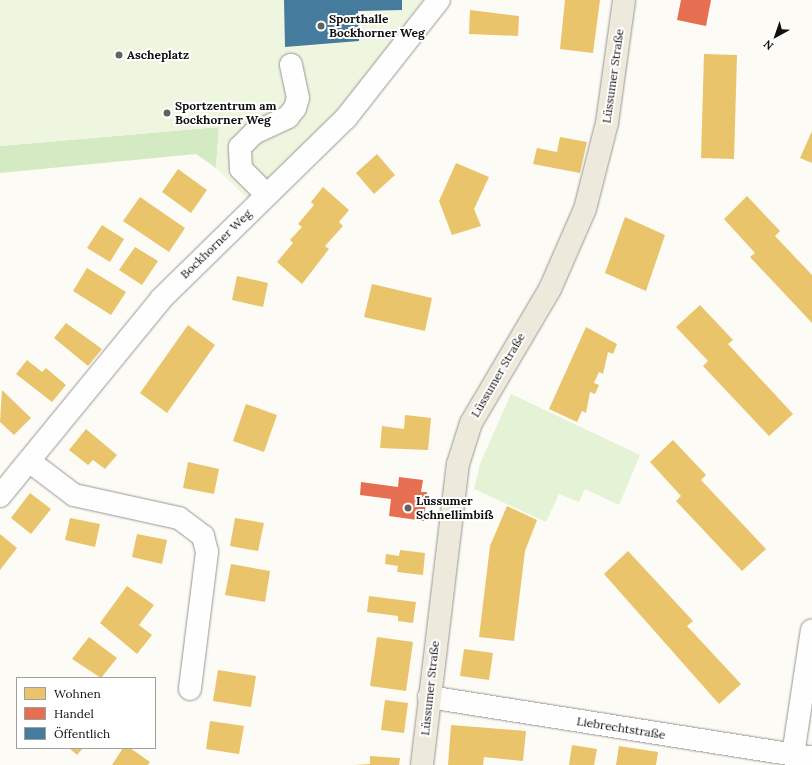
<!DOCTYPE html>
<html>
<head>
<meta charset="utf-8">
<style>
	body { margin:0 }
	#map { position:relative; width:812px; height:765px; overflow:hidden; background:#fcfbf6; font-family:Lora,serif }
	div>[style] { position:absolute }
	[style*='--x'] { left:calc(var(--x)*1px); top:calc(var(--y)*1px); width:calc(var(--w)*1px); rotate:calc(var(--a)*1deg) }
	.green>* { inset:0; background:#e4f2d6 }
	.forest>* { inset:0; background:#d4eac3 }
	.pitch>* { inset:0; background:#eef6df }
	.homes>* { inset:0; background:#e9c46a }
	.shops>* { inset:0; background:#e76f51 }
	.public>* { inset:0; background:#457b9d }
	.roads { filter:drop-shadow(0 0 1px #969694) drop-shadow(0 0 1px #969694) }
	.minor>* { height:22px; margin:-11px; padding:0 11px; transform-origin:11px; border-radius:11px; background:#fffefe }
	.major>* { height:22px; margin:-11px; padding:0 11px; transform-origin:11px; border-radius:11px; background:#ede9db }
	.dots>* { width:11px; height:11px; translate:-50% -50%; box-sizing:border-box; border:2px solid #fff; border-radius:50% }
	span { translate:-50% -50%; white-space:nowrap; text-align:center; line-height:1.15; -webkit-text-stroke:4px #fff; paint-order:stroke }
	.poi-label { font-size:12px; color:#101010; font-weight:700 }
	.left { translate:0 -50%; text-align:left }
	.street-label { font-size:12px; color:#101010 }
	.legend { position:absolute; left:16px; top:677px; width:140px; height:72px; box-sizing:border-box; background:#fff; border:1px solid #9f9f9f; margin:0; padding:5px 7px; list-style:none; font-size:12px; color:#101010 }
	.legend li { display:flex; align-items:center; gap:8px; height:20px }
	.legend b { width:20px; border:1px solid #9f9f9f }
	.north { position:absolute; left:756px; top:16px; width:40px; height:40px; -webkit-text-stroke:3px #fff; paint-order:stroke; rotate:220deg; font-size:11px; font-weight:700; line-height:16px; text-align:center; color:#101010 }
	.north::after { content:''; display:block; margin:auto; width:14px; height:18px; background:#101010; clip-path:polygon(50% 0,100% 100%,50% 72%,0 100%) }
</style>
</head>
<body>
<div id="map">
	<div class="green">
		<i style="clip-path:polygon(511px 394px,640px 455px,619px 505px,585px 489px,579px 502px,559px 494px,546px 522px,474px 489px,480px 464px)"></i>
	</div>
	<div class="forest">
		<i style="clip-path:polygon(219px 127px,216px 168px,196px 154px,0 173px,0 146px)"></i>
	</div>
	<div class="pitch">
		<i style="clip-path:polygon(0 0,423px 0,348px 99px,252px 203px,216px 168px,219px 127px,0 146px)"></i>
	</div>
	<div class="homes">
		<i style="clip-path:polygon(565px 0,600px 0,593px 53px,560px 49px)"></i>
		<i style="clip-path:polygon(470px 10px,519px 16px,518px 36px,469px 34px)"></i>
		<i style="clip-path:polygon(704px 54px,737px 55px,734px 159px,701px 158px)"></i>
		<i style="clip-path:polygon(812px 131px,812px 163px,800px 158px)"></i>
		<i style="clip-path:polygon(560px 137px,587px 142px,580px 173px,533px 164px,537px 148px,557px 152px)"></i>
		<i style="clip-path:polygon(377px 154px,395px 175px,374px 194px,356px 173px)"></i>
		<i style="clip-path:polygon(456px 163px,489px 177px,474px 209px,481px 226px,452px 235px,439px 201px)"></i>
		<i style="clip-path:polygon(178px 169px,207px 190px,191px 213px,162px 192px)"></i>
		<i style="clip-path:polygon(323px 187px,349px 210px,339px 222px,343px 226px,325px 246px,329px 249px,302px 284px,277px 262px,293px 243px,290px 240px,302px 227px,298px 224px,314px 205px,311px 202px)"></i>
		<i style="clip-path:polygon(747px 196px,780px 231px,775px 236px,812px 275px,812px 323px,750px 257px,755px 253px,724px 219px)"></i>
		<i style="clip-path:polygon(140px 197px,185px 228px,169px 252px,123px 221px)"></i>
		<i style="clip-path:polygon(625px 217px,665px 235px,646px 291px,605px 273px)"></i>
		<i style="clip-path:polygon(102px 225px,124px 239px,110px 262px,87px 248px)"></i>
		<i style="clip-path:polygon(135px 247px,158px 261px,142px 285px,119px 270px)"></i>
		<i style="clip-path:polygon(87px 268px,126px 292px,111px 315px,73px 291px)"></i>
		<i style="clip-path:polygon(237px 276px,268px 283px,263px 307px,232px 300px)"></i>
		<i style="clip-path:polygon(372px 284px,432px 298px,425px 331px,364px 317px)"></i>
		<i style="clip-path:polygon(700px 305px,733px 340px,728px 344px,793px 414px,769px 436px,703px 366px,708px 361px,676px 327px)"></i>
		<i style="clip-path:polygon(66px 323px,102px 349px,88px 366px,54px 338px)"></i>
		<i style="clip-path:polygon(188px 325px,215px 345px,167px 413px,140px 393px)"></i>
		<i style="clip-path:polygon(586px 327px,617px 344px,613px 354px,608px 352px,603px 374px,599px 372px,594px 383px,599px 385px,595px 394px,590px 392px,586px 413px,582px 411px,577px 422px,549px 409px)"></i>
		<i style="clip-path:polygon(27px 360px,42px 372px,46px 368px,66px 385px,52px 402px,16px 374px)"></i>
		<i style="clip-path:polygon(2px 390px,31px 418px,14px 435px,0 422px)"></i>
		<i style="clip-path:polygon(246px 404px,277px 415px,264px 452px,233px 441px)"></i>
		<i style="clip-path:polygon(405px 415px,431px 418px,428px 450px,380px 448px,382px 426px,404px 429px)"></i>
		<i style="clip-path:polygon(86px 429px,117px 455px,105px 469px,93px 460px,88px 465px,69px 450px)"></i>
		<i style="clip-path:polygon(673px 440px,706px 475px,701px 480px,766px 549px,742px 571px,676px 501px,681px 496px,650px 462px)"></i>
		<i style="clip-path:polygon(188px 462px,219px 469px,214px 494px,183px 488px)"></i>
		<i style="clip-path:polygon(30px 493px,51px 509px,31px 534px,11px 518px)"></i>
		<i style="clip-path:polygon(507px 506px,537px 520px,525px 551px,514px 641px,479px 637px,490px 546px)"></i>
		<i style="clip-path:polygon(70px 518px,100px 524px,95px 547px,65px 540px)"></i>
		<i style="clip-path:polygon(235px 518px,264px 523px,258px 551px,230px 546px)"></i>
		<i style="clip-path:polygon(0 534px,17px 548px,0 570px)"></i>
		<i style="clip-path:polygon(137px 534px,167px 540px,162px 564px,132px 557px)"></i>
		<i style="clip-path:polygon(400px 550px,425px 553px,423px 575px,397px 572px,398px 566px,385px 564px,386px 554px,399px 556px)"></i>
		<i style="clip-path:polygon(628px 551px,693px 621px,687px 626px,741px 684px,719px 704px,604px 574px)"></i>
		<i style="clip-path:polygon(231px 564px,270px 571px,265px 602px,225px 595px)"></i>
		<i style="clip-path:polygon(127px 586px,154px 605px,139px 625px,152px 635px,137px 654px,100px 623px)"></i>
		<i style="clip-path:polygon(369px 596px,416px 602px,413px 623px,398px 621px,398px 616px,367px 612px)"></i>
		<i style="clip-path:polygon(89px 637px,117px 658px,101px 678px,72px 659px)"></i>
		<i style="clip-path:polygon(377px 637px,413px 642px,406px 691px,370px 686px)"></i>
		<i style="clip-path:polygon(464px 649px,493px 653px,489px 680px,460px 676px)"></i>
		<i style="clip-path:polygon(218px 670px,256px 676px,251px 707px,213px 701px)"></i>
		<i style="clip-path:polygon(385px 700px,408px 703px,404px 733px,381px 730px)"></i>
		<i style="clip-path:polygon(210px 721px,244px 726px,239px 754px,206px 749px)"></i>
		<i style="clip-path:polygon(451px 725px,526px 731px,523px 761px,484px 757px,483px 765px,448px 765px)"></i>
		<i style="clip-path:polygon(572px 745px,597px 749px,594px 765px,569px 765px)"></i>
		<i style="clip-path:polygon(619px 746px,658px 752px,656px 765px,616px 765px)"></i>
		<i style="clip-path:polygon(69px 748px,83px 748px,77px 755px)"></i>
		<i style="clip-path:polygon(123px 748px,130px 748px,150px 762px,148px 765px,112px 765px)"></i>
		<i style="clip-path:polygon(370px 756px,400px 758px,399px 765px,354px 765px,370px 764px)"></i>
	</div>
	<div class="shops">
		<i style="clip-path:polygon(681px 0,711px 0,706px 26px,677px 20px)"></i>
		<i style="clip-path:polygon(399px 477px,423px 480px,421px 492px,427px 492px,424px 521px,389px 516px,391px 499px,360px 495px,361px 482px,398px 487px)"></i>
	</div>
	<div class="public">
		<i style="clip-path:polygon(284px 0,402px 0,402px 10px,358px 11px,359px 41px,285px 47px)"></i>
	</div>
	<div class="roads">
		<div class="minor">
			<i style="--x:267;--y:195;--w:37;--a:-135"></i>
			<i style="--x:241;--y:169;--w:22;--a:-93"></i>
			<i style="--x:240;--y:147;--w:20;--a:-45"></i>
			<i style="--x:254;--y:133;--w:38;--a:-25"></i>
			<i style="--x:288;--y:117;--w:11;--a:-52"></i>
			<i style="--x:295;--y:108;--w:10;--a:-73"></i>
			<i style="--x:298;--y:98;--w:34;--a:-102"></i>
			<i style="--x:29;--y:461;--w:56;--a:37.1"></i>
			<i style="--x:74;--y:495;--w:107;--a:12.4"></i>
			<i style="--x:179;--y:518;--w:30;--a:37"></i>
			<i style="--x:203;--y:536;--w:16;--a:76"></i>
			<i style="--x:207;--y:552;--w:138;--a:97.1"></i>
			<i style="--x:0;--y:496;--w:254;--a:-50.7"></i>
			<i style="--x:161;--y:299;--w:259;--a:-44.4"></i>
			<i style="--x:346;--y:118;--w:150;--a:-51.8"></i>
			<i style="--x:429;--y:697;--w:388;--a:9"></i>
			<i style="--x:793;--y:755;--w:126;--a:-81.4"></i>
		</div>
		<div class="major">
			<i style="--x:422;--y:765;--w:303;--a:-83.2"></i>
			<i style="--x:458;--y:464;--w:43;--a:-72.4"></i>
			<i style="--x:471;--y:423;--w:156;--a:-59.5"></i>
			<i style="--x:550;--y:289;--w:87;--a:-66.4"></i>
			<i style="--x:585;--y:209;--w:89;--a:-75.7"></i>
			<i style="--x:607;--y:123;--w:124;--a:-82.1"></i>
		</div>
	</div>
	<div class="dots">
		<i style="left:321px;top:26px;background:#636260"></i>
		<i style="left:119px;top:55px;background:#636260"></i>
		<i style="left:167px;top:113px;background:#636260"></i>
		<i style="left:408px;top:508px;background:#636260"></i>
	</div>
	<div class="poi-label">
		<span class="left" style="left:329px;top:26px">Sporthalle<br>Bockhorner Weg</span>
		<span class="left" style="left:127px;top:55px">Ascheplatz</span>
		<span class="left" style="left:175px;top:113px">Sportzentrum am<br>Bockhorner Weg</span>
		<span class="left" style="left:416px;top:508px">Lüssumer<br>Schnellimbiß</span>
	</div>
	<div class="street-label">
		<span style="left:613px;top:76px;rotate:-82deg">Lüssumer Straße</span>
		<span style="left:216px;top:244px;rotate:-44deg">Bockhorner Weg</span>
		<span style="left:498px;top:375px;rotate:-60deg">Lüssumer Straße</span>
		<span style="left:430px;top:688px;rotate:-84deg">Lüssumer Straße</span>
		<span style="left:621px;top:728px;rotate:9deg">Liebrechtstraße</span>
	</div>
	<ul class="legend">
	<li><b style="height:11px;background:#e9c46a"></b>Wohnen</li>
	<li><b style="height:11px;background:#e76f51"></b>Handel</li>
	<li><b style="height:11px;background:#457b9d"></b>Öffentlich</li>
	</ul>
	<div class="north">N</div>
</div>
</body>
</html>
